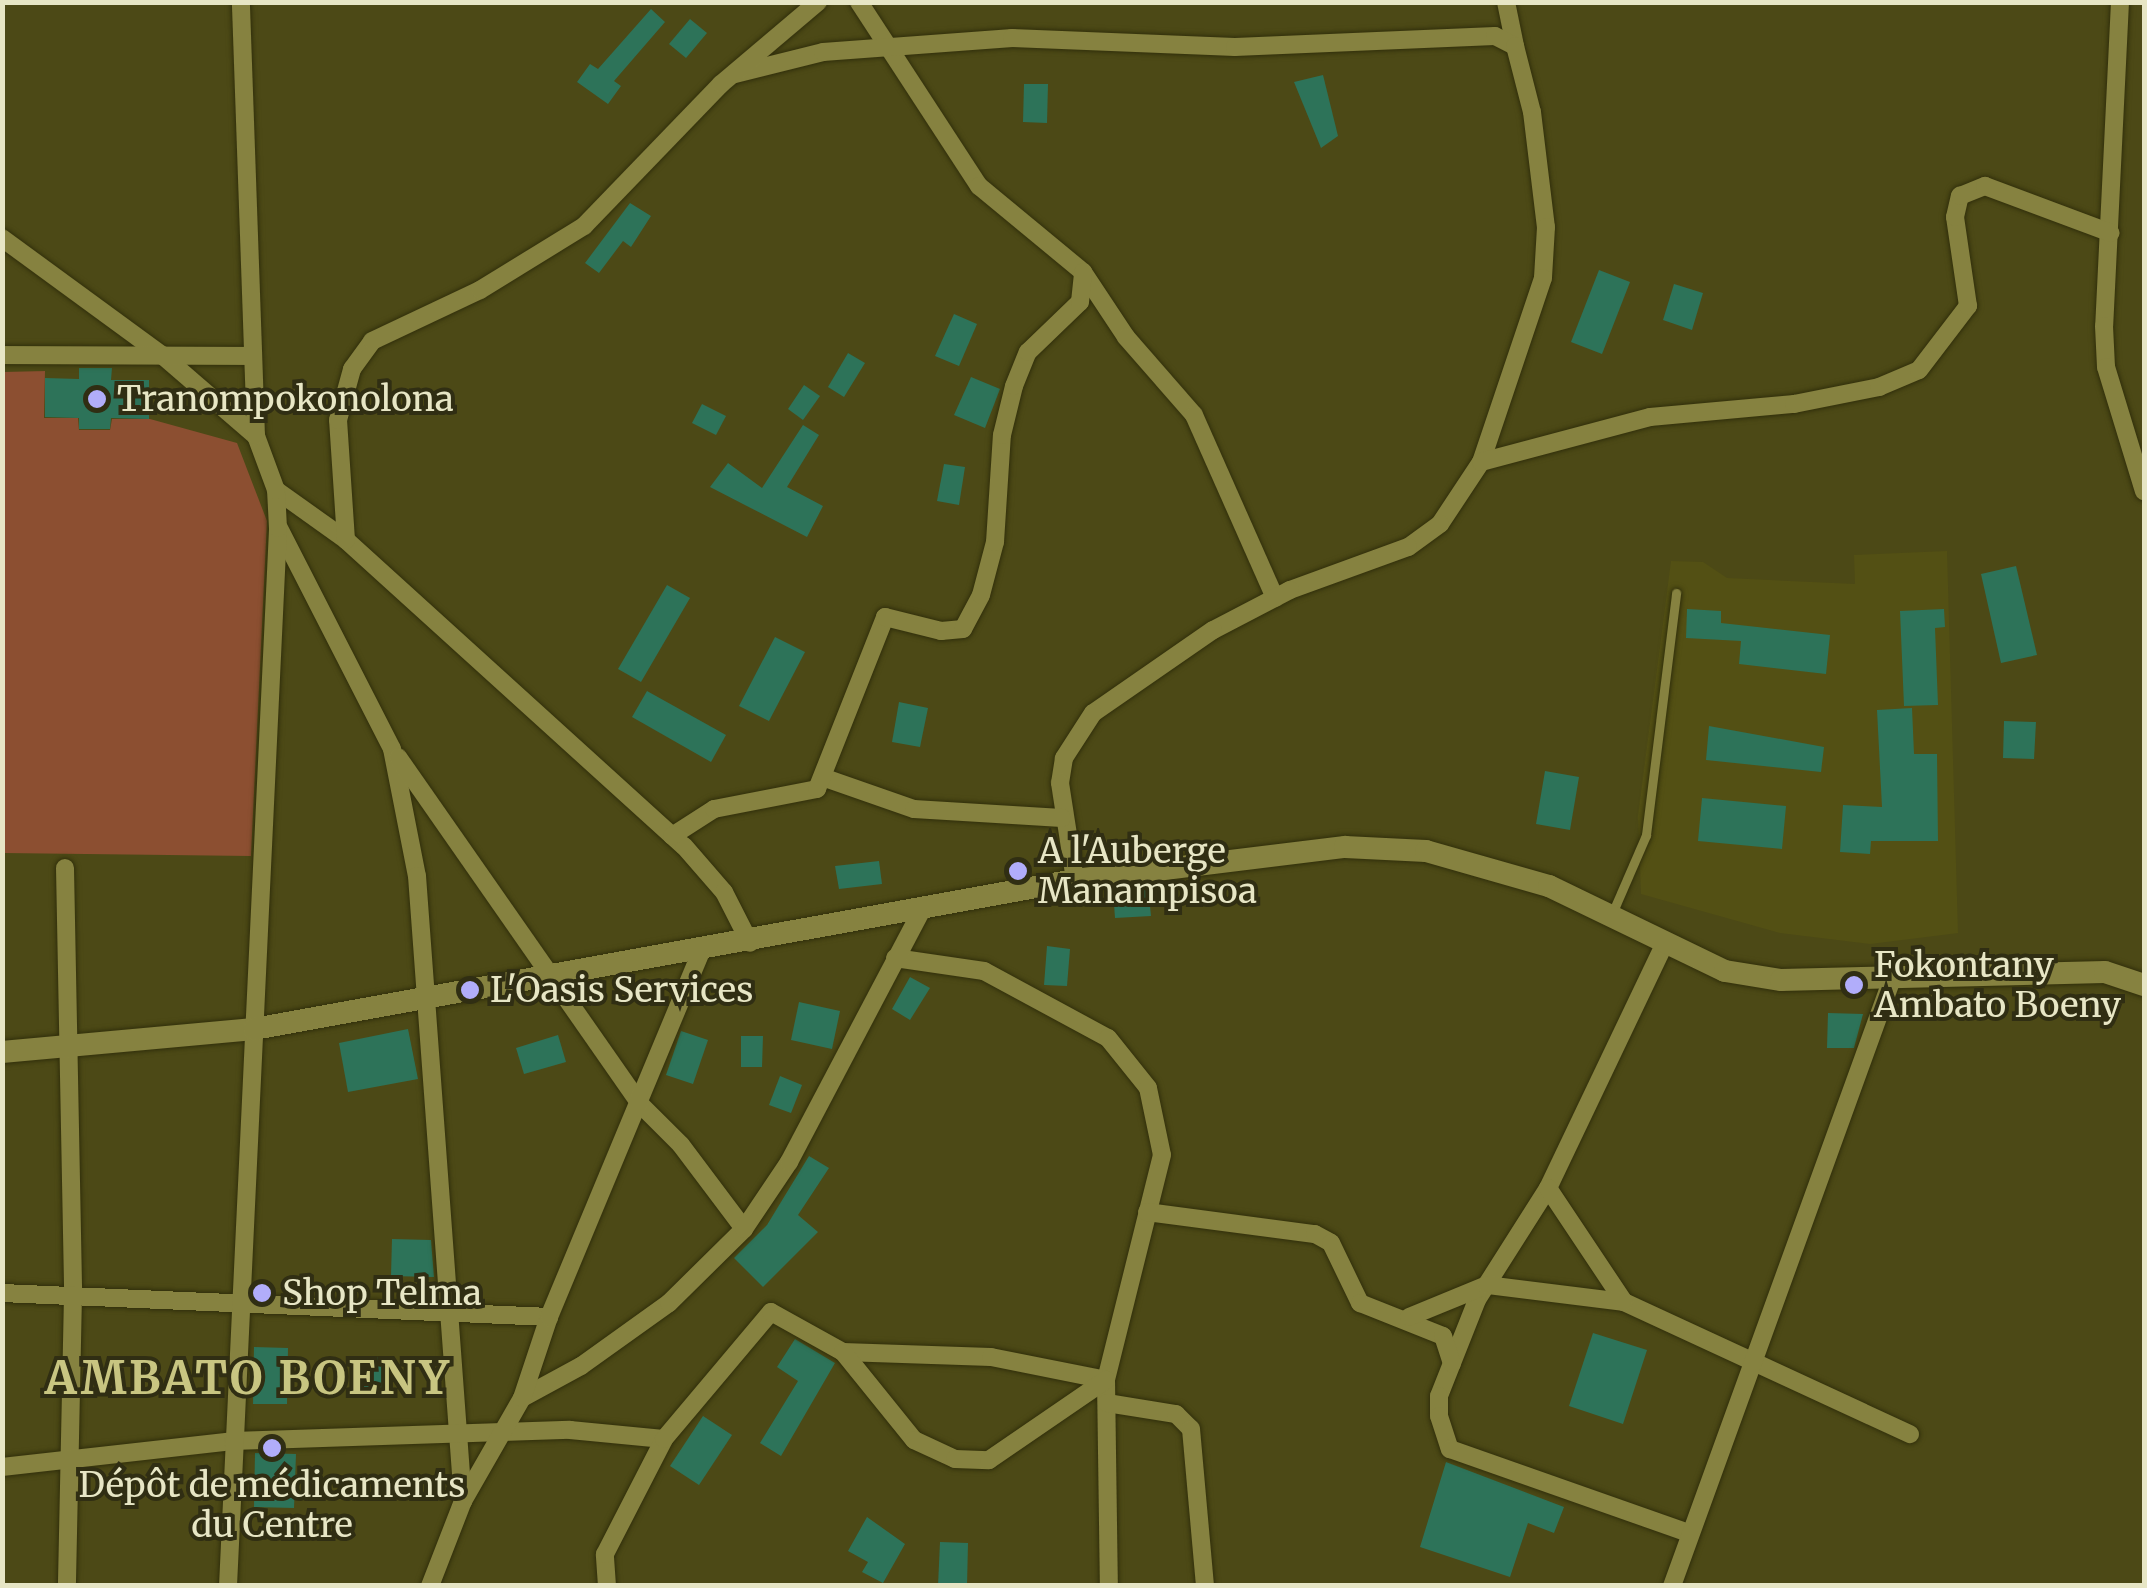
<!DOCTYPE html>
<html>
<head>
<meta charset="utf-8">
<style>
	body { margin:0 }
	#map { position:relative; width:2147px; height:1588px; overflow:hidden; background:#4c4916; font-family:Merriweather,serif }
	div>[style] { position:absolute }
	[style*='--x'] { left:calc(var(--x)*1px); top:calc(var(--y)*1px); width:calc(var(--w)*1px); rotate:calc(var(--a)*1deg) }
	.built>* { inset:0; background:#535014 }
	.green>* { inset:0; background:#8c4f31 }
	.building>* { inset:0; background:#2d7359 }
	.roads { filter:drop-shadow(0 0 2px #312f0b) drop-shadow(0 0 2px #312f0b) }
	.service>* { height:9px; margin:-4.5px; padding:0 4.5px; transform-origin:4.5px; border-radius:4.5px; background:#868240 }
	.minor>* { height:18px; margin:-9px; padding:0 9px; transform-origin:9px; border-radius:9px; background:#868240 }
	.tertiary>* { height:22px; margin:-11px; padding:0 11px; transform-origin:11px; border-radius:11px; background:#868240 }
	.dots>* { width:28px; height:28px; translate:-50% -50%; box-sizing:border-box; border:5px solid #302e13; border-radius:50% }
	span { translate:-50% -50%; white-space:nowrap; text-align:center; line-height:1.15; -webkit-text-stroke:8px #302e13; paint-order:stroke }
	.poi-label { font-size:35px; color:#e7e6c5 }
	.left { translate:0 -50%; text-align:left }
	.district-label { font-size:45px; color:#c8c581; font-weight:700; letter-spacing:2.5px }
	.frame { position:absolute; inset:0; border:5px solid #e7e6c5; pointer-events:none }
</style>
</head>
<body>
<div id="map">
	<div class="built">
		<i style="clip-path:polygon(1947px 551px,1958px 933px,1870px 944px,1780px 933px,1641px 894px,1638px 816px,1671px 561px,1703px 562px,1727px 578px,1855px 584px,1854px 555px)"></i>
	</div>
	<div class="green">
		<i style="clip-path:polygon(45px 371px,44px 418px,78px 418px,79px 430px,110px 430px,112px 419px,150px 419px,237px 443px,267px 521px,251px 856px,3px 853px,3px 372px)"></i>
	</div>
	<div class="building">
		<i style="clip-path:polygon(651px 9px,665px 22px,614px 81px,621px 86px,608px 104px,577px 82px,590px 64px,598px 69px)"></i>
		<i style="clip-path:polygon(690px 19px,707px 33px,686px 58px,669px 44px)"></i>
		<i style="clip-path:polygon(1323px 75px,1338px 136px,1321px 148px,1294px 82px)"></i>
		<i style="clip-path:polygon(1024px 84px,1048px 84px,1047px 123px,1023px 122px)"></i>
		<i style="clip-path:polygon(630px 203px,651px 216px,631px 247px,623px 241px,599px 273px,585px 263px)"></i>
		<i style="clip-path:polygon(1599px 270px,1630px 282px,1602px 354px,1571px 342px)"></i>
		<i style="clip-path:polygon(1674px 284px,1703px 293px,1692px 330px,1663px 320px)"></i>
		<i style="clip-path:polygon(954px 314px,977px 324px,959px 366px,935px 356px)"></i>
		<i style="clip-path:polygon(848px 353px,865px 363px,844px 397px,828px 387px)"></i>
		<i style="clip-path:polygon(79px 368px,112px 368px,111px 380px,149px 380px,149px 419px,111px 418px,110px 429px,79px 429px,79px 418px,45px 417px,45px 378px,79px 379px)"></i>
		<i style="clip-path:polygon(971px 377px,1000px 389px,985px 428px,954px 415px)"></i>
		<i style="clip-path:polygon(804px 385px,820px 396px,803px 420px,788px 409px)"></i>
		<i style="clip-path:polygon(702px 404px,726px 416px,716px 435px,692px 423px)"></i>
		<i style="clip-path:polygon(803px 425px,819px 435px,787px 487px,823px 506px,807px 537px,710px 487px,728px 463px,762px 488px)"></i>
		<i style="clip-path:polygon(944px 464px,965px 467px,959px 505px,937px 501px)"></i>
		<i style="clip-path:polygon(2016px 566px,2037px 655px,2001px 663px,1981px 574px)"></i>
		<i style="clip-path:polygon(667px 585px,690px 598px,641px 682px,618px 669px)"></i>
		<i style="clip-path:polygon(1687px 609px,1721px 611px,1721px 623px,1830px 635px,1826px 674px,1739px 664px,1741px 641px,1686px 638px)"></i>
		<i style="clip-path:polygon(1944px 609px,1945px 627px,1935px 628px,1938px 705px,1904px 706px,1900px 611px)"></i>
		<i style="clip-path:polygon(775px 637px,805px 652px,769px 721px,739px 706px)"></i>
		<i style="clip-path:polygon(647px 691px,726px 735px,711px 762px,632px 717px)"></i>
		<i style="clip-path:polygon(899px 702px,928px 708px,920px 747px,892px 742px)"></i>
		<i style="clip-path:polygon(1912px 708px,1914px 754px,1937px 754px,1938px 841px,1871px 841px,1870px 854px,1840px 852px,1843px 805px,1882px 807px,1877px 710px)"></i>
		<i style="clip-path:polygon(2004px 721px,2036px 722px,2034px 759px,2003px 758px)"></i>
		<i style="clip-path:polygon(1709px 726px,1824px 747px,1821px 772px,1706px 760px)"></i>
		<i style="clip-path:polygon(1545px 771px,1579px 777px,1570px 830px,1536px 824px)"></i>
		<i style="clip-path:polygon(1702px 798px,1786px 806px,1782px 849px,1698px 841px)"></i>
		<i style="clip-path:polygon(879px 861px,882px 884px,839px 889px,835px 866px)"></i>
		<i style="clip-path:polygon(1148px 886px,1151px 916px,1115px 918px,1113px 890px)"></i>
		<i style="clip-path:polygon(1047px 946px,1070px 949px,1067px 986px,1044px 985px)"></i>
		<i style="clip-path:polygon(910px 977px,930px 988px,910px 1020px,892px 1009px)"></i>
		<i style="clip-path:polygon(799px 1002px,840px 1011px,832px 1049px,791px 1040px)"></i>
		<i style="clip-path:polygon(1828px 1013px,1863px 1014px,1854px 1048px,1827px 1048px)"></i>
		<i style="clip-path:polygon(408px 1029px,418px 1079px,348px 1092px,339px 1043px)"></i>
		<i style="clip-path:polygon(681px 1031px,708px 1040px,693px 1084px,666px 1075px)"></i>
		<i style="clip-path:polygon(558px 1035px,566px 1062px,524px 1074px,516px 1048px)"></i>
		<i style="clip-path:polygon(741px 1036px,763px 1036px,762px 1067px,741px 1067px)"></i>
		<i style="clip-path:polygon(780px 1076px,802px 1085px,791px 1113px,769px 1105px)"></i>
		<i style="clip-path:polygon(809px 1156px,829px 1168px,798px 1215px,818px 1232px,763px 1287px,734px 1258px,767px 1225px)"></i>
		<i style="clip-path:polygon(392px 1239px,431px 1240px,434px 1277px,391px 1276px)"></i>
		<i style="clip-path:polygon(1593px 1333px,1647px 1350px,1623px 1424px,1569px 1406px)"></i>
		<i style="clip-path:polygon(795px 1339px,835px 1363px,781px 1456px,760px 1443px,798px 1381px,777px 1367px)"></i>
		<i style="clip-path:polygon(254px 1347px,288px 1348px,287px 1404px,253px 1404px)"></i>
		<i style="clip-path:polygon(363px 1357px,382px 1357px,383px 1397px,364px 1397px)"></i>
		<i style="clip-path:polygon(703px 1416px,732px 1435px,699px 1485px,670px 1466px)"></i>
		<i style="clip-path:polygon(255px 1453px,296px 1454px,294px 1508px,254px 1507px)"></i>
		<i style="clip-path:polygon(1446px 1462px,1564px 1507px,1554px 1533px,1528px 1523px,1510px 1577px,1420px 1547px)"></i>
		<i style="clip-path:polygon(867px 1517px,905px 1544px,883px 1583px,862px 1572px,868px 1562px,848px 1551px)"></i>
		<i style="clip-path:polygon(940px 1542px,968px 1543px,967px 1586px,938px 1586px)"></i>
	</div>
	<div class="roads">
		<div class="service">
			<i style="--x:1611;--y:916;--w:88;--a:-66.6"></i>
			<i style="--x:1646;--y:835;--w:244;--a:-82.9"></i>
		</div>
		<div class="minor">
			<i style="--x:859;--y:2;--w:220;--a:56.9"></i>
			<i style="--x:979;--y:186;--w:135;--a:39.6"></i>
			<i style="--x:1083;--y:272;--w:78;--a:56.5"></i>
			<i style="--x:1126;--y:337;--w:103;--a:48.9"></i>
			<i style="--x:1194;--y:415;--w:200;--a:66.1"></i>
			<i style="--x:1506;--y:2;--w:45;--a:78.4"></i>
			<i style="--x:2120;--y:2;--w:324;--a:92.8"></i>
			<i style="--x:2104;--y:326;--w:41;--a:87.2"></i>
			<i style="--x:2106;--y:367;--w:130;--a:73"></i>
			<i style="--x:735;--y:74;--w:91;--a:-14"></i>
			<i style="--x:823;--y:52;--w:190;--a:-4.2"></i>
			<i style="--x:1012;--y:38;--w:223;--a:2.3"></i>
			<i style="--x:1235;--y:47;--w:260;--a:-2.4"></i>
			<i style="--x:1495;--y:36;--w:22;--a:27"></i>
			<i style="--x:1515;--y:46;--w:68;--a:75.6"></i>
			<i style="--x:1532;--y:112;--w:116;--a:83.1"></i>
			<i style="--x:1546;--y:227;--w:51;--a:93.4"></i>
			<i style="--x:1543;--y:278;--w:194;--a:108.6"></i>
			<i style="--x:1481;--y:462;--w:74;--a:123.5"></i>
			<i style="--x:1440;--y:524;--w:39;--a:144"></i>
			<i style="--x:1408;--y:547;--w:126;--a:160"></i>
			<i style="--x:1290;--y:590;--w:87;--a:152.5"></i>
			<i style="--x:1213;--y:630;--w:146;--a:145.3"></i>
			<i style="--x:1093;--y:713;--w:54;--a:122.8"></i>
			<i style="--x:1064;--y:758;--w:25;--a:99"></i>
			<i style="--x:1060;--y:783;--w:98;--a:81.2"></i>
			<i style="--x:2;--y:238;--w:198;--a:36.2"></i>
			<i style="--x:162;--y:355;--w:124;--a:40.8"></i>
			<i style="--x:2;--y:355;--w:251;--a:0.2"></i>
			<i style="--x:1481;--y:462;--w:175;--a:-14.9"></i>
			<i style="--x:1650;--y:417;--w:145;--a:-5.2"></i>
			<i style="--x:1794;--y:404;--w:87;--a:-11.3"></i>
			<i style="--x:1879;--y:387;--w:43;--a:-23"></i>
			<i style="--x:1919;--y:370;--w:81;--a:-52.6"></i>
			<i style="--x:1968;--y:306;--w:90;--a:-98.3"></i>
			<i style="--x:1955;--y:217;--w:22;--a:-77"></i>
			<i style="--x:1960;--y:196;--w:27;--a:-22"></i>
			<i style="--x:1985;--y:186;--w:134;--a:20.5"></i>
			<i style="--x:276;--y:490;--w:86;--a:35.5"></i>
			<i style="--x:346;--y:540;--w:456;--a:42.2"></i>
			<i style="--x:684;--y:846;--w:61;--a:49"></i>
			<i style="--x:724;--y:892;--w:57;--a:63"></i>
			<i style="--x:279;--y:528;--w:248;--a:62.9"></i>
			<i style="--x:392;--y:749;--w:129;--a:78.9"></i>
			<i style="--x:417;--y:876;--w:627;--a:85.79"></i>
			<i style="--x:346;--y:540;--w:120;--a:-93.8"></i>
			<i style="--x:338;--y:420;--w:53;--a:-74.6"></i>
			<i style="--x:352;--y:369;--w:34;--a:-54"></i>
			<i style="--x:372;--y:341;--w:119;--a:-25.3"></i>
			<i style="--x:480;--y:290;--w:122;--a:-31.6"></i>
			<i style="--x:584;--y:226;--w:197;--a:-46"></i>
			<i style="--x:721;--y:84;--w:127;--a:-40.2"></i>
			<i style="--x:398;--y:757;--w:422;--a:55.1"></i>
			<i style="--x:639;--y:1103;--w:59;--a:45"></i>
			<i style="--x:681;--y:1145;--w:105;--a:53.1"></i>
			<i style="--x:825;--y:778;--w:94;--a:19.2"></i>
			<i style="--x:914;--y:809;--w:148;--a:3.5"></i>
			<i style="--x:672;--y:836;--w:50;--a:-32.7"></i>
			<i style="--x:714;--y:809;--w:105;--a:-11"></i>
			<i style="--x:817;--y:789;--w:185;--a:-68.4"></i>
			<i style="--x:885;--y:617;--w:58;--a:14"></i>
			<i style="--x:941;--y:631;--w:22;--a:-5"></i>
			<i style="--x:963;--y:629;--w:38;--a:-62"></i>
			<i style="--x:981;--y:595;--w:55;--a:-75.2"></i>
			<i style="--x:995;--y:542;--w:107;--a:-86.3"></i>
			<i style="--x:1002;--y:435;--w:50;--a:-76.2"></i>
			<i style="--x:1014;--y:386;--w:37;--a:-68"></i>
			<i style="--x:1028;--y:352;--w:72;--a:-43.9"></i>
			<i style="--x:1080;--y:302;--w:30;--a:-84"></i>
			<i style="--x:65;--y:868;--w:427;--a:88.9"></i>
			<i style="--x:73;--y:1295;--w:291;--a:91.2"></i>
			<i style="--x:1664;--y:945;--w:269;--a:115.5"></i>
			<i style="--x:1548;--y:1188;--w:133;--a:122.4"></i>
			<i style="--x:1477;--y:1300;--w:103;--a:111.6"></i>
			<i style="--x:1439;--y:1396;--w:20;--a:90"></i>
			<i style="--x:1439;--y:1416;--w:35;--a:72"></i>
			<i style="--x:1450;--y:1449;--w:250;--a:19.4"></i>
			<i style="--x:895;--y:958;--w:90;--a:8.3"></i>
			<i style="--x:984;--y:971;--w:141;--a:28.4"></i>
			<i style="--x:1108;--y:1038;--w:64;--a:51.3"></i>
			<i style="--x:1148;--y:1088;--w:68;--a:78.2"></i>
			<i style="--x:1162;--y:1155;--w:232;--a:104"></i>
			<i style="--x:1106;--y:1380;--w:206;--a:89.2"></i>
			<i style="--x:1548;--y:1188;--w:137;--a:56.3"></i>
			<i style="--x:1624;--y:1302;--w:315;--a:24.8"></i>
			<i style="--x:1147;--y:1212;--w:169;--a:7.5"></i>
			<i style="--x:1315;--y:1234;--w:18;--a:29"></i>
			<i style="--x:1331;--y:1243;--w:67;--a:64.2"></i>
			<i style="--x:1360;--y:1303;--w:89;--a:21.7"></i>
			<i style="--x:1443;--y:1336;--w:29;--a:72"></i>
			<i style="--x:2;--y:1293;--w:548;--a:2.51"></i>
			<i style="--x:1409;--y:1317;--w:84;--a:-22.3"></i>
			<i style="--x:1487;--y:1285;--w:138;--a:7.1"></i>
			<i style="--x:843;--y:1352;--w:148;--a:1.9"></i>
			<i style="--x:991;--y:1357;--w:117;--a:11.3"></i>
			<i style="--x:522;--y:1398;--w:67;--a:-28.5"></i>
			<i style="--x:581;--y:1366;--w:108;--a:-35.6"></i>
			<i style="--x:669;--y:1303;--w:105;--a:-44.6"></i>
			<i style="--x:744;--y:1229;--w:81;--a:-56.1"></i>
			<i style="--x:789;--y:1162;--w:287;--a:-62.2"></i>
			<i style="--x:1107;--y:1403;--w:70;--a:9.1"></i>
			<i style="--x:1176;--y:1414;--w:21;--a:45"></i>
			<i style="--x:1191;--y:1429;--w:158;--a:84.9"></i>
			<i style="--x:2;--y:1467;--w:232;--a:-6.4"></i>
			<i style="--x:233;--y:1441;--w:337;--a:-1.9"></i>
			<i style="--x:570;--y:1430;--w:94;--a:5.5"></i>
			<i style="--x:228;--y:1586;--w:1059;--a:-87.29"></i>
			<i style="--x:278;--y:528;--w:38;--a:-93"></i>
			<i style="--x:276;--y:490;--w:58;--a:-110.3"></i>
			<i style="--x:256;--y:436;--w:434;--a:-92"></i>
			<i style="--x:430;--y:1586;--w:91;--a:-68.8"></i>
			<i style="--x:463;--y:1501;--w:119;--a:-60.2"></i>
			<i style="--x:522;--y:1398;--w:85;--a:-71.6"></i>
			<i style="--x:549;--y:1317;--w:399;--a:-67.4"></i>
			<i style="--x:607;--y:1586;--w:32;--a:-94"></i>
			<i style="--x:605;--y:1554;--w:129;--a:-62.8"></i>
			<i style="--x:664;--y:1439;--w:166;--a:-49.9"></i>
			<i style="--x:771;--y:1312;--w:82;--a:29.1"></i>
			<i style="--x:843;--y:1352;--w:113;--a:51.1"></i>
			<i style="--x:914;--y:1440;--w:45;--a:24.9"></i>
			<i style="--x:955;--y:1459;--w:34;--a:2"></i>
			<i style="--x:989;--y:1460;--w:142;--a:-34.4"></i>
			<i style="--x:1672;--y:1586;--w:646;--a:-70.08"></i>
		</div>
		<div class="tertiary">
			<i style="--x:2;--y:1052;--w:253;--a:-5.2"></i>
			<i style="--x:254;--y:1029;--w:834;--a:-10.29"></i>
			<i style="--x:1075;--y:880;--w:272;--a:-7"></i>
			<i style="--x:1345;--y:847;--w:81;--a:2.8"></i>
			<i style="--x:1426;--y:851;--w:128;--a:15.9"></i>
			<i style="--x:1549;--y:886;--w:195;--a:25.8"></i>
			<i style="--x:1725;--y:971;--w:57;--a:9.1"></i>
			<i style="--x:1781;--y:980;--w:324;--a:-1.4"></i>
			<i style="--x:2105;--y:972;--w:41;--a:18.4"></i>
		</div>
	</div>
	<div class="dots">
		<i style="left:97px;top:399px;background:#b1adfa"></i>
		<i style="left:1018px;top:871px;background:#b1adfa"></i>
		<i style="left:1854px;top:985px;background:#b1adfa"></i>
		<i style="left:470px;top:990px;background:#b1adfa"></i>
		<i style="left:262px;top:1293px;background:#b1adfa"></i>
		<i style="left:272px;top:1448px;background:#b1adfa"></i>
	</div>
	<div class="poi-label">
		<span class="left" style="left:117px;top:399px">Tranompokonolona</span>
		<span class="left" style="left:1038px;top:871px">A l'Auberge<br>Manampisoa</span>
		<span class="left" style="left:1874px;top:985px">Fokontany<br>Ambato Boeny</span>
		<span class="left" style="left:490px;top:990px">L'Oasis Services</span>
		<span class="left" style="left:282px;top:1293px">Shop Telma</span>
		<span style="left:272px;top:1505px">Dépôt de médicaments<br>du Centre</span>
	</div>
	<div class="district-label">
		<span style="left:248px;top:1379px">AMBATO BOENY</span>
	</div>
	<div class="frame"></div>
</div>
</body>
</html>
